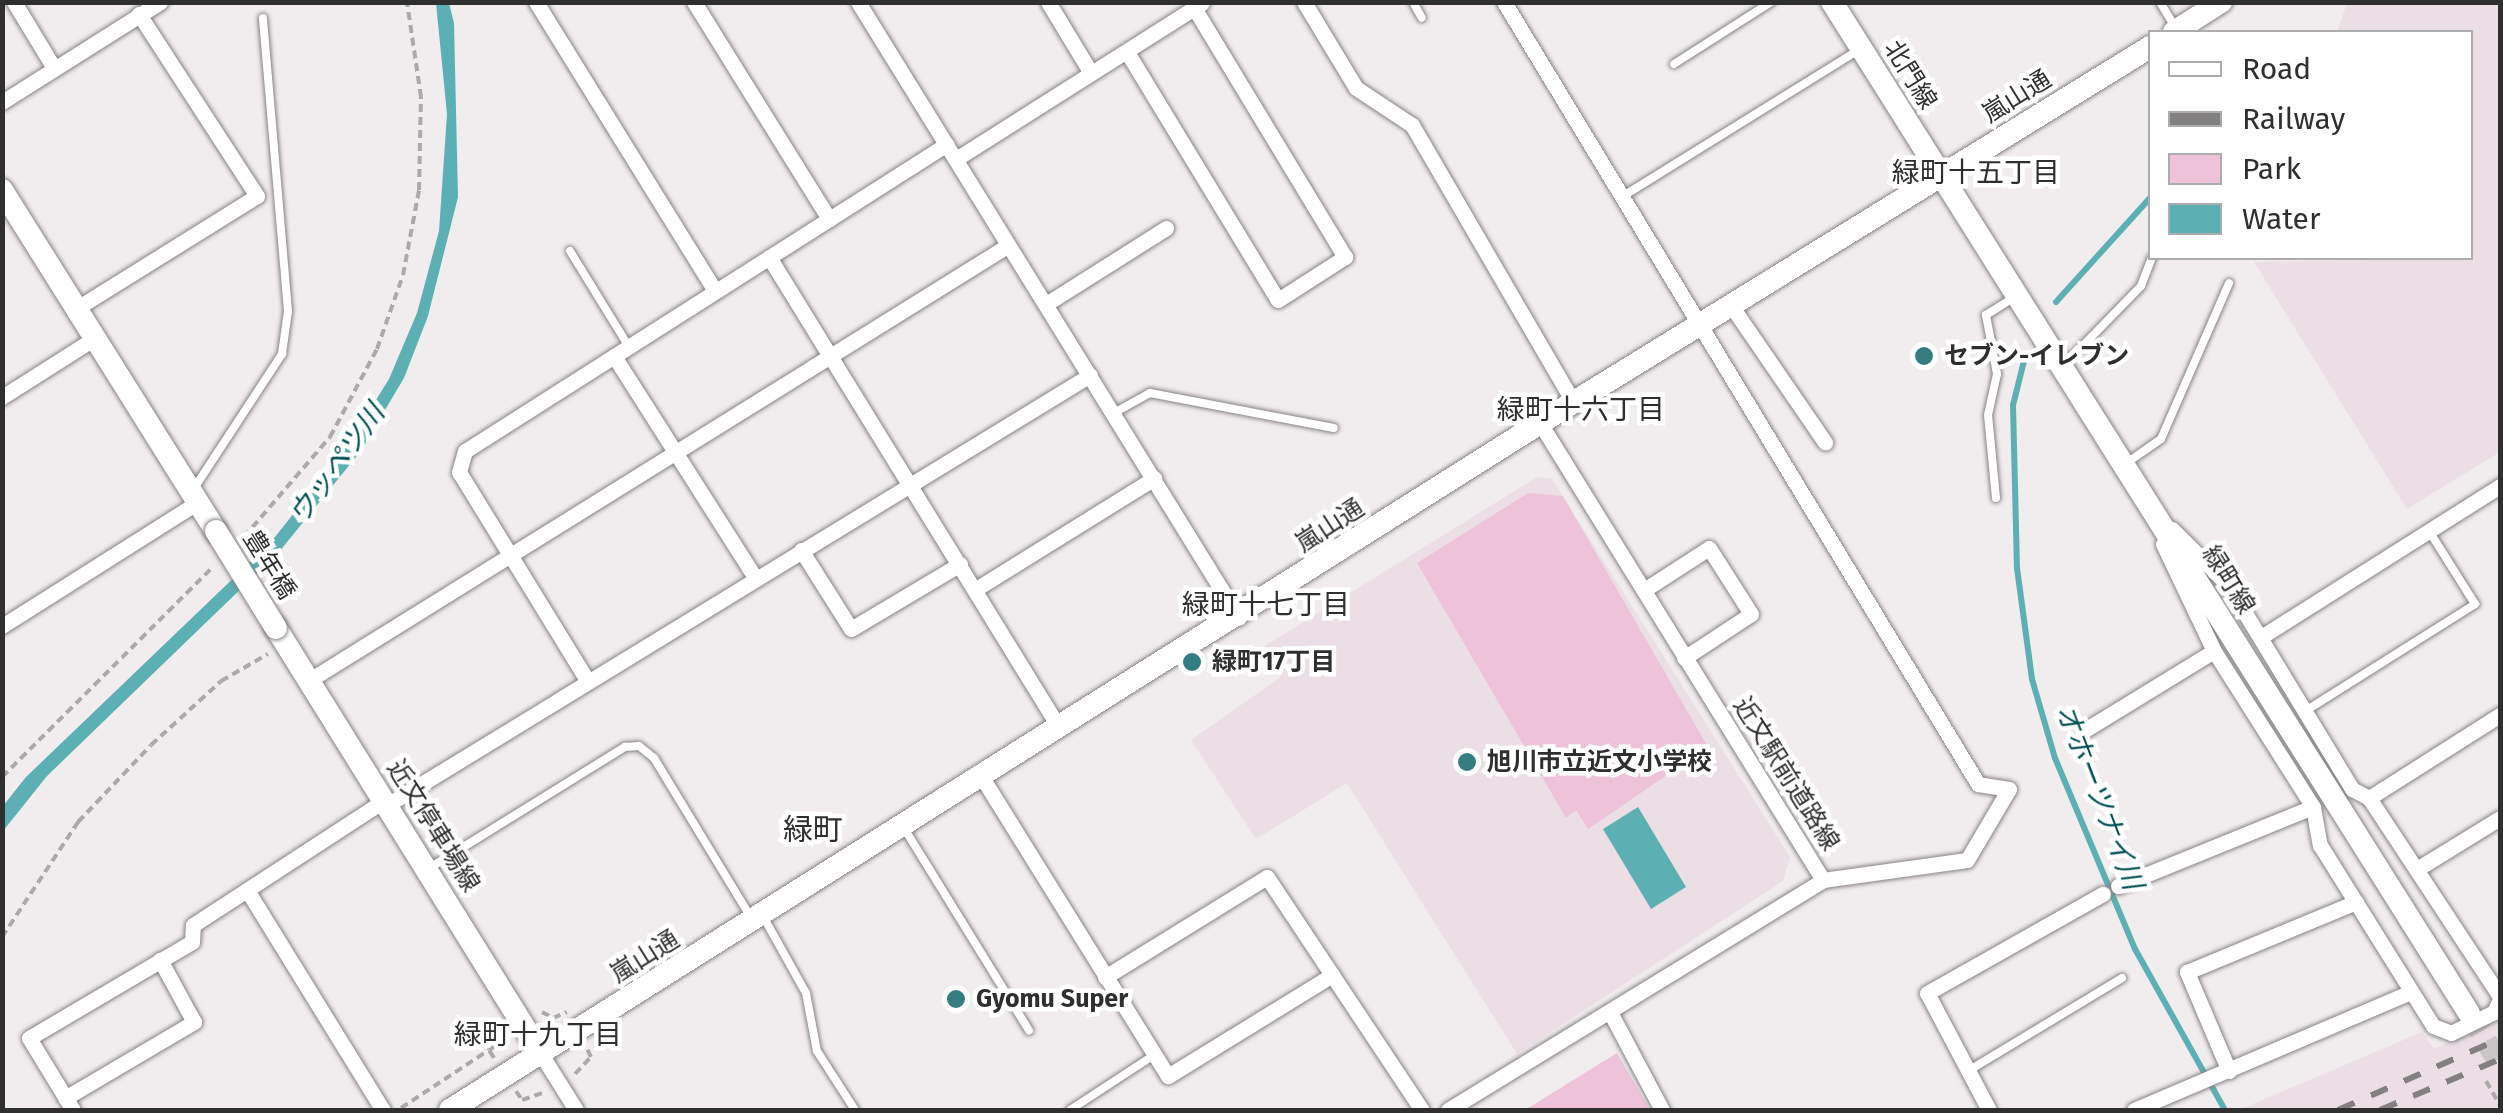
<!DOCTYPE html>
<html>
<head>
<meta charset="utf-8">
<style>
	body { margin:0 }
	#map { position:relative; width:2503px; height:1113px; overflow:hidden; background:#f1ecee; font-family:"Fira Sans","Noto Sans JP",sans-serif }
	div>[style] { position:absolute }
	[style*='--x'] { left:calc(var(--x)*1px); top:calc(var(--y)*1px); width:calc(var(--w)*1px); rotate:calc(var(--a)*1deg) }
	.built>* { inset:0; background:#ebdfe5 }
	.green>* { inset:0; background:#eec3d9 }
	.water>* { inset:0; background:#5cb0b4 }
	.stream>* { height:6px; margin:-3px; padding:0 3px; transform-origin:3px; border-radius:3px; background:#5cb0b4 }
	.secondary-tunnel>* { height:22px; margin-top:-11px; transform-origin:0; background:repeating-linear-gradient(90deg,#cac6c8 0 22px,transparent 0 33px) }
	.path>* { height:4px; margin-top:-2px; transform-origin:0; background:repeating-linear-gradient(90deg,#aca9aa 0 8px,transparent 0 13px) }
	.roads { filter:drop-shadow(0 0 2px #878385) drop-shadow(0 0 2px #878385) }
	.lane>* { height:8px; margin:-4px; padding:0 4px; transform-origin:4px; border-radius:4px; background:#fff }
	.street>* { height:15px; margin:-7.5px; padding:0 7.5px; transform-origin:7.5px; border-radius:7.5px; background:#fff }
	.secondary>* { height:22px; margin:-11px; padding:0 11px; transform-origin:11px; border-radius:11px; background:#fff }
	.rail>* { height:6px; margin-top:-3px; transform-origin:0; background:repeating-linear-gradient(90deg,#838082 0 18px,transparent 0 36px) }
	.bridges { filter:drop-shadow(0 0 2px #878385) drop-shadow(0 0 2px #878385) }
	.secondary-bridge>* { height:22px; margin:-11px; padding:0 11px; transform-origin:11px; border-radius:11px; background:#fff }
	.dots>* { width:28px; height:28px; translate:-50% -50%; box-sizing:border-box; border:5px solid #fff; border-radius:50% }
	span { translate:-50% -50%; white-space:nowrap; text-align:center; line-height:1.15; -webkit-text-stroke:9px #fff; paint-order:stroke }
	.street-label { font-size:25px; color:#302f30 }
	.poi-label { font-size:25px; color:#302f30; font-weight:700 }
	.left { translate:0 -50%; text-align:left }
	.neighbourhood-label { font-size:28px; color:#302f30 }
	.water-label { font-size:28px; color:#004f53; font-style:italic }
	.quarter-label { font-size:30px; color:#302f30 }
	.frame { position:absolute; inset:0; border:5px solid #302f30; pointer-events:none }
	.legend { position:absolute; left:2148px; top:30px; width:325px; height:230px; box-sizing:border-box; background:#fff; border:2px solid #acacac; margin:0; padding:12px 18px; list-style:none; font-size:30px; color:#302f30 }
	.legend li { display:flex; align-items:center; gap:20px; height:50px }
	.legend b { width:50px; border:2px solid #acacac }
</style>
</head>
<body>
<div id="map">
	<div class="built">
		<i style="clip-path:polygon(2347px 3px,2500px 3px,2500px 452px,2407px 509px,2254px 262px,2470px 258px,2470px 32px,2337px 32px)"></i>
		<i style="clip-path:polygon(1537px 477px,1552px 479px,1790px 857px,1783px 881px,1517px 1054px,1347px 783px,1256px 839px,1191px 740px,1281px 677px,1263px 647px)"></i>
		<i style="clip-path:polygon(2500px 1019px,2500px 1110px,2239px 1110px,2422px 1032px,2434px 1049px)"></i>
	</div>
	<div class="green">
		<i style="clip-path:polygon(1528px 493px,1563px 496px,1708px 747px,1588px 829px,1576px 810px,1566px 818px,1417px 563px)"></i>
		<i style="clip-path:polygon(1617px 1053px,1650px 1110px,1525px 1110px)"></i>
	</div>
	<div class="water">
		<i style="clip-path:polygon(436px 3px,449px 3px,454px 23px,458px 197px,428px 316px,404px 378px,360px 452px,279px 552px,47px 776px,3px 831px,3px 806px,26px 777px,271px 542px,348px 445px,389px 379px,417px 313px,439px 231px,447px 114px)"></i>
		<i style="clip-path:polygon(1638px 807px,1686px 887px,1651px 909px,1603px 829px)"></i>
	</div>
	<div class="stream">
		<i style="--x:2056;--y:302;--w:140;--a:-47.9"></i>
		<i style="--x:2025;--y:357;--w:49;--a:104"></i>
		<i style="--x:2013;--y:405;--w:163;--a:88.6"></i>
		<i style="--x:2017;--y:568;--w:112;--a:82.3"></i>
		<i style="--x:2032;--y:679;--w:82;--a:73.8"></i>
		<i style="--x:2055;--y:758;--w:207;--a:67.3"></i>
		<i style="--x:2135;--y:949;--w:184;--a:60.8"></i>
	</div>
	<div class="secondary-tunnel">
		<i style="--x:2469;--y:1013;--w:60;--a:58.7"></i>
	</div>
	<div class="path">
		<i style="--x:244;--y:537;--w:132;--a:-49.3"></i>
		<i style="--x:330;--y:437;--w:100;--a:-61.9"></i>
		<i style="--x:377;--y:349;--w:78;--a:-70.6"></i>
		<i style="--x:403;--y:275;--w:86;--a:-79.3"></i>
		<i style="--x:419;--y:190;--w:93;--a:-88.8"></i>
		<i style="--x:421;--y:97;--w:96;--a:-98.4"></i>
		<i style="--x:2;--y:777;--w:296;--a:-44.9"></i>
		<i style="--x:2;--y:937;--w:138;--a:-56.5"></i>
		<i style="--x:78;--y:822;--w:106;--a:-46.5"></i>
		<i style="--x:151;--y:745;--w:95;--a:-42.4"></i>
		<i style="--x:221;--y:681;--w:54;--a:-29.9"></i>
		<i style="--x:542;--y:1012;--w:13;--a:29"></i>
		<i style="--x:553;--y:1018;--w:15;--a:-23"></i>
		<i style="--x:494;--y:1058;--w:9;--a:-122"></i>
		<i style="--x:489;--y:1050;--w:9;--a:-32"></i>
		<i style="--x:497;--y:1045;--w:17;--a:-87"></i>
		<i style="--x:575;--y:1074;--w:23;--a:-47"></i>
		<i style="--x:591;--y:1057;--w:11;--a:-117"></i>
		<i style="--x:2486;--y:1081;--w:28;--a:60"></i>
		<i style="--x:516;--y:1091;--w:11;--a:56"></i>
		<i style="--x:522;--y:1100;--w:24;--a:-19"></i>
		<i style="--x:401;--y:1108;--w:105;--a:-33.4"></i>
	</div>
	<div class="roads">
		<div class="lane">
			<i style="--x:1413;--y:2;--w:18;--a:61"></i>
			<i style="--x:2160;--y:2;--w:29;--a:59"></i>
			<i style="--x:1674;--y:64;--w:115;--a:-32.6"></i>
			<i style="--x:1620;--y:198;--w:281;--a:-31.8"></i>
			<i style="--x:570;--y:251;--w:113;--a:58.4"></i>
			<i style="--x:2064;--y:365;--w:110;--a:-45.7"></i>
			<i style="--x:2141;--y:286;--w:30;--a:-69"></i>
			<i style="--x:1114;--y:413;--w:41;--a:-29.1"></i>
			<i style="--x:1150;--y:393;--w:187;--a:10.8"></i>
			<i style="--x:2128;--y:462;--w:40;--a:-34.9"></i>
			<i style="--x:2161;--y:439;--w:170;--a:-66.4"></i>
			<i style="--x:193;--y:490;--w:163;--a:-56.8"></i>
			<i style="--x:282;--y:354;--w:43;--a:-82.1"></i>
			<i style="--x:288;--y:311;--w:294;--a:-94.9"></i>
			<i style="--x:1996;--y:498;--w:83;--a:-95.5"></i>
			<i style="--x:1988;--y:415;--w:42;--a:-77.6"></i>
			<i style="--x:1997;--y:374;--w:60;--a:-100.6"></i>
			<i style="--x:1986;--y:315;--w:34;--a:-32"></i>
			<i style="--x:2307;--y:710;--w:199;--a:-32.2"></i>
			<i style="--x:2475;--y:604;--w:86;--a:-122.2"></i>
			<i style="--x:904;--y:828;--w:238;--a:58.3"></i>
			<i style="--x:428;--y:869;--w:232;--a:-31.8"></i>
			<i style="--x:625;--y:747;--w:14;--a:-4"></i>
			<i style="--x:639;--y:746;--w:19;--a:39"></i>
			<i style="--x:654;--y:758;--w:185;--a:58.7"></i>
			<i style="--x:764;--y:918;--w:86;--a:60.8"></i>
			<i style="--x:806;--y:993;--w:59;--a:79.3"></i>
			<i style="--x:817;--y:1051;--w:70;--a:57.2"></i>
			<i style="--x:1968;--y:1071;--w:180;--a:-31.1"></i>
			<i style="--x:1070;--y:1110;--w:100;--a:-33.2"></i>
		</div>
		<div class="street">
			<i style="--x:14;--y:2;--w:77;--a:58.8"></i>
			<i style="--x:536;--y:2;--w:340;--a:58.2"></i>
			<i style="--x:694;--y:2;--w:256;--a:58.1"></i>
			<i style="--x:858;--y:2;--w:724;--a:58.26"></i>
			<i style="--x:1048;--y:2;--w:83;--a:58.8"></i>
			<i style="--x:1304;--y:2;--w:100;--a:58.8"></i>
			<i style="--x:1356;--y:88;--w:67;--a:33.5"></i>
			<i style="--x:1412;--y:125;--w:320;--a:59.8"></i>
			<i style="--x:1127;--y:52;--w:290;--a:58.7"></i>
			<i style="--x:1278;--y:300;--w:80;--a:-32.7"></i>
			<i style="--x:1345;--y:257;--w:291;--a:-121.2"></i>
			<i style="--x:2;--y:102;--w:187;--a:-32.3"></i>
			<i style="--x:956;--y:159;--w:291;--a:-32.4"></i>
			<i style="--x:769;--y:257;--w:554;--a:58.35"></i>
			<i style="--x:1046;--y:304;--w:142;--a:-32.3"></i>
			<i style="--x:1730;--y:304;--w:168;--a:55.5"></i>
			<i style="--x:77;--y:308;--w:212;--a:-31.9"></i>
			<i style="--x:257;--y:196;--w:217;--a:-123"></i>
			<i style="--x:614;--y:356;--w:261;--a:57.5"></i>
			<i style="--x:2;--y:397;--w:110;--a:-32.4"></i>
			<i style="--x:1540;--y:423;--w:538;--a:58.23"></i>
			<i style="--x:2172;--y:529;--w:79;--a:45"></i>
			<i style="--x:2228;--y:585;--w:239;--a:58.7"></i>
			<i style="--x:2352;--y:789;--w:19;--a:28"></i>
			<i style="--x:2369;--y:798;--w:238;--a:56.6"></i>
			<i style="--x:2163;--y:544;--w:119;--a:64.5"></i>
			<i style="--x:2214;--y:651;--w:185;--a:57.6"></i>
			<i style="--x:2313;--y:807;--w:39;--a:80"></i>
			<i style="--x:2320;--y:845;--w:213;--a:58"></i>
			<i style="--x:2433;--y:1026;--w:19;--a:21"></i>
			<i style="--x:2451;--y:1033;--w:48;--a:-26"></i>
			<i style="--x:2494;--y:1012;--w:14;--a:-65"></i>
			<i style="--x:801;--y:550;--w:93;--a:57.7"></i>
			<i style="--x:851;--y:629;--w:127;--a:-30.8"></i>
			<i style="--x:976;--y:589;--w:210;--a:-31.9"></i>
			<i style="--x:1644;--y:590;--w:77;--a:-32.9"></i>
			<i style="--x:1709;--y:548;--w:78;--a:57.5"></i>
			<i style="--x:1751;--y:614;--w:80;--a:146.7"></i>
			<i style="--x:2;--y:626;--w:232;--a:-32.3"></i>
			<i style="--x:2261;--y:637;--w:283;--a:-32.3"></i>
			<i style="--x:587;--y:680;--w:244;--a:-121.6"></i>
			<i style="--x:459;--y:472;--w:22;--a:-74"></i>
			<i style="--x:465;--y:451;--w:571;--a:-32.49"></i>
			<i style="--x:308;--y:681;--w:823;--a:-31.89"></i>
			<i style="--x:2085;--y:730;--w:151;--a:-31.5"></i>
			<i style="--x:983;--y:779;--w:350;--a:58.1"></i>
			<i style="--x:1168;--y:1076;--w:193;--a:-31.6"></i>
			<i style="--x:2369;--y:798;--w:155;--a:-32.4"></i>
			<i style="--x:387;--y:805;--w:824;--a:-31.45"></i>
			<i style="--x:2417;--y:869;--w:97;--a:-31.6"></i>
			<i style="--x:2118;--y:886;--w:210;--a:-22.1"></i>
			<i style="--x:247;--y:890;--w:259;--a:58.3"></i>
			<i style="--x:1105;--y:977;--w:190;--a:-31.7"></i>
			<i style="--x:1267;--y:877;--w:280;--a:56.4"></i>
			<i style="--x:1611;--y:1014;--w:109;--a:62"></i>
			<i style="--x:541;--y:1054;--w:66;--a:58"></i>
			<i style="--x:2229;--y:1071;--w:108;--a:-113"></i>
			<i style="--x:2187;--y:972;--w:183;--a:-22.5"></i>
			<i style="--x:65;--y:1098;--w:150;--a:-30.5"></i>
			<i style="--x:194;--y:1022;--w:71;--a:-118.7"></i>
			<i style="--x:73;--y:1110;--w:84;--a:-121.4"></i>
			<i style="--x:29;--y:1038;--w:189;--a:-30.5"></i>
			<i style="--x:192;--y:942;--w:17;--a:-87"></i>
			<i style="--x:193;--y:925;--w:229;--a:-33.1"></i>
			<i style="--x:1448;--y:1110;--w:440;--a:-31.5"></i>
			<i style="--x:1823;--y:880;--w:145;--a:-7.9"></i>
			<i style="--x:1967;--y:860;--w:82;--a:-59.4"></i>
			<i style="--x:2009;--y:789;--w:31;--a:-171"></i>
			<i style="--x:1978;--y:784;--w:914;--a:-121.22"></i>
			<i style="--x:1989;--y:1110;--w:132;--a:-117.9"></i>
			<i style="--x:1927;--y:993;--w:202;--a:-29.4"></i>
			<i style="--x:2134;--y:1110;--w:300;--a:-23.1"></i>
		</div>
		<div class="secondary">
			<i style="--x:1832;--y:2;--w:1195;--a:57.79"></i>
			<i style="--x:2174;--y:32;--w:56;--a:-32.6"></i>
			<i style="--x:2;--y:190;--w:403;--a:57.9"></i>
			<i style="--x:276;--y:628;--w:502;--a:58.12"></i>
			<i style="--x:450;--y:1110;--w:1288;--a:-32.22"></i>
			<i style="--x:1540;--y:423;--w:717;--a:-31.65"></i>
		</div>
	</div>
	<div class="rail">
		<i style="--x:2338;--y:1110;--w:177;--a:-23.7"></i>
		<i style="--x:2380;--y:1110;--w:130;--a:-23"></i>
	</div>
	<div class="bridges">
		<div class="secondary-bridge">
			<i style="--x:216;--y:531;--w:114;--a:58.3"></i>
		</div>
	</div>
	<div class="dots">
		<i style="left:1924px;top:356px;background:#347d81"></i>
		<i style="left:1192px;top:662px;background:#347d81"></i>
		<i style="left:1467px;top:762px;background:#347d81"></i>
		<i style="left:956px;top:999px;background:#347d81"></i>
	</div>
	<div class="street-label">
		<span style="left:1910px;top:75px;rotate:58deg">北門線</span>
		<span style="left:2017px;top:97px;rotate:-32deg">嵐山通</span>
		<span style="left:1330px;top:526px;rotate:-33deg">嵐山通</span>
		<span style="left:269px;top:565px;rotate:58deg">豊年橋</span>
		<span style="left:2228px;top:580px;rotate:58deg">緑町線</span>
		<span style="left:1786px;top:774px;rotate:58deg">近文駅前道路線</span>
		<span style="left:433px;top:826px;rotate:58deg">近文停車場線</span>
		<span style="left:645px;top:957px;rotate:-32deg">嵐山通</span>
	</div>
	<div class="poi-label">
		<span class="left" style="left:1944px;top:356px">セブン-イレブン</span>
		<span class="left" style="left:1212px;top:662px">緑町17丁目</span>
		<span class="left" style="left:1487px;top:762px">旭川市立近文小学校</span>
		<span class="left" style="left:976px;top:999px">Gyomu Super</span>
	</div>
	<div class="neighbourhood-label">
		<span style="left:1976px;top:173px">緑町十五丁目</span>
		<span style="left:1581px;top:410px">緑町十六丁目</span>
		<span style="left:1266px;top:605px">緑町十七丁目</span>
		<span style="left:538px;top:1035px">緑町十九丁目</span>
	</div>
	<div class="water-label">
		<span style="left:337px;top:464px;rotate:-54deg">ウッペツ川</span>
		<span style="left:2099px;top:797px;rotate:69deg">オホーツナイ川</span>
	</div>
	<div class="quarter-label">
		<span style="left:813px;top:830px">緑町</span>
	</div>
	<div class="frame"></div>
	<ul class="legend">
	<li><b style="height:12px;background:#fff"></b>Road</li>
	<li><b style="height:12px;background:#838082"></b>Railway</li>
	<li><b style="height:28px;background:#eec3d9"></b>Park</li>
	<li><b style="height:28px;background:#5cb0b4"></b>Water</li>
	</ul>
</div>
</body>
</html>
